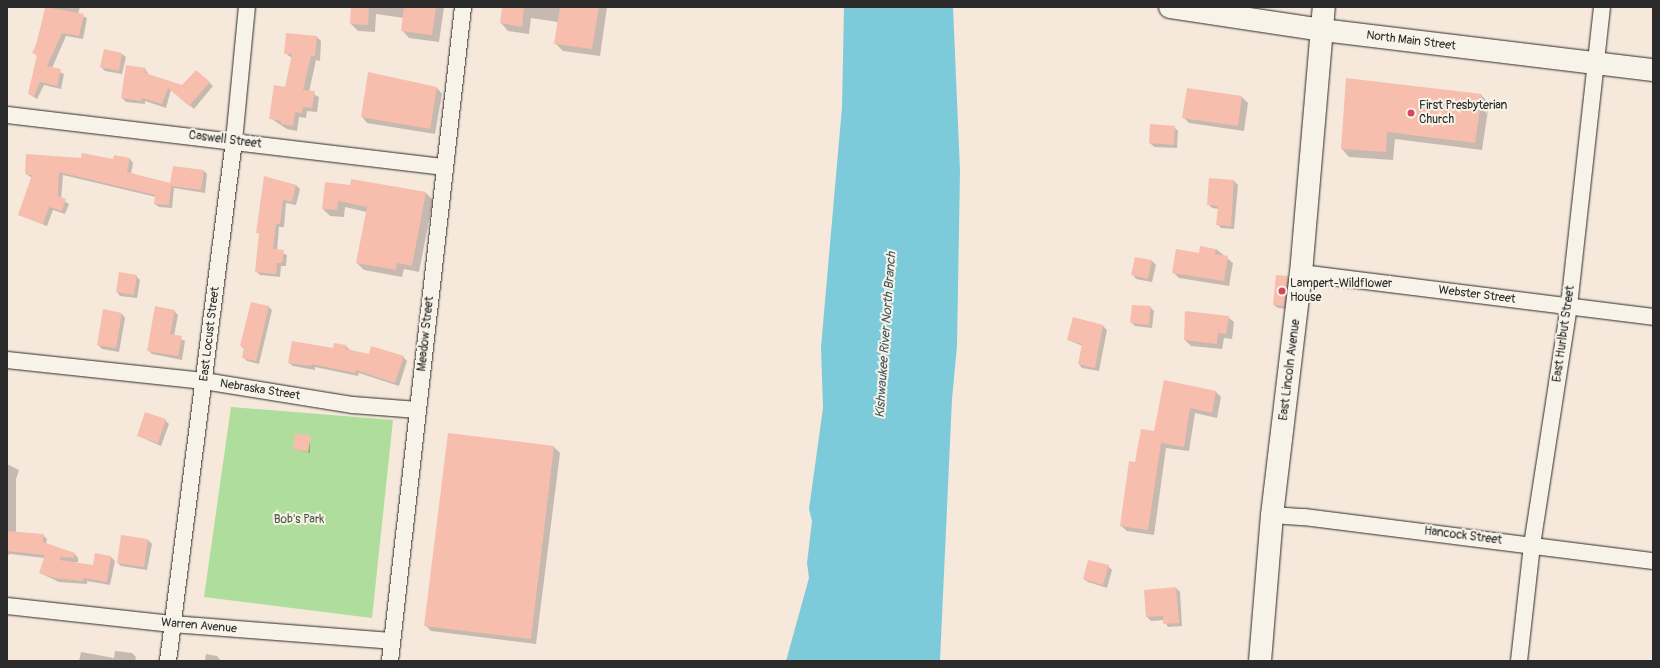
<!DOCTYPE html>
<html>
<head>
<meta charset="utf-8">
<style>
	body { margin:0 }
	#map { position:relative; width:1660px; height:668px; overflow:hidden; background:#f7e8dc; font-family:Pangolin,sans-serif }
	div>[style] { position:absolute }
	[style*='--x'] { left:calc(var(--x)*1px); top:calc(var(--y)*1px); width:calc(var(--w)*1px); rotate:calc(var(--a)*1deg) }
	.green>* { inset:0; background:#aedd9c }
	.water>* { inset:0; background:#7dcbda }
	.shadow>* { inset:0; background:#0003 }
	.building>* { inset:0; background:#f7bead }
	.roads { filter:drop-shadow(0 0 1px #2b2b2b) drop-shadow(0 0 1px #2b2b2b) }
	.street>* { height:16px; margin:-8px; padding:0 8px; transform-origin:8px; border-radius:8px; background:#f7f3e8 }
	.secondary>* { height:22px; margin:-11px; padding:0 11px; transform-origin:11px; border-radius:11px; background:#f7f3e8 }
	.dots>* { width:11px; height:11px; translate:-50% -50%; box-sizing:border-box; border:2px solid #f7f3e8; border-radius:50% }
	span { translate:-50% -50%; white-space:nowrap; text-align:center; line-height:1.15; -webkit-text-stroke:4px #f7f3e8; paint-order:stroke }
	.street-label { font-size:12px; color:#2b2b2b }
	.poi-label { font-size:12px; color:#2b2b2b }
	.left { translate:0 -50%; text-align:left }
	.park-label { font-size:12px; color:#4c5847 }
	.water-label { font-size:13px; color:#445b60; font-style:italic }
	.frame { position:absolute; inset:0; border:8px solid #2b2b2b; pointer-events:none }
</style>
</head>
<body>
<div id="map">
	<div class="green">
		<i style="clip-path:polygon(231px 407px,393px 420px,372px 618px,204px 597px)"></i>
	</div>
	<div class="water">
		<i style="clip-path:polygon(844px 7px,953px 7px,960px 171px,957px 346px,952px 399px,940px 661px,786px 661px,809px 578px,807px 563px,812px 521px,809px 509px,823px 408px,821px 347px,842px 107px)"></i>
	</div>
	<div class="shadow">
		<i style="clip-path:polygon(46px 7px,80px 7px,78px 14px,87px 18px,83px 39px,66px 36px,52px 68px,64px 74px,61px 89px,44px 85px,37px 99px,29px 94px,38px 57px,34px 53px)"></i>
		<i style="clip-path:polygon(352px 7px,444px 7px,439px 42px,409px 38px,402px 30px,404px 18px,376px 14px,375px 32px,358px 31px,351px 24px)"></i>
		<i style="clip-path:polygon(503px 7px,607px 7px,600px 56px,563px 51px,555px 43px,558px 22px,531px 18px,529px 34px,508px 31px,501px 23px)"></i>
		<i style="clip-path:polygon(317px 37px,321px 41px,320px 61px,316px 60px,309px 92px,319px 97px,317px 112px,307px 111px,306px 118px,299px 117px,297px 131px,287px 129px,270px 118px,286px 88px,292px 58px,285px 53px)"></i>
		<i style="clip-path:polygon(122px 54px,126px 57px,122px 74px,105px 71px,101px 67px)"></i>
		<i style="clip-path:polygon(145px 69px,149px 75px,183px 87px,209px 82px,213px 86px,194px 109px,171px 90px,166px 108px,145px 101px,145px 104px,126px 102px,122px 98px)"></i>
		<i style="clip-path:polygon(369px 73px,437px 88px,442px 94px,435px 134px,367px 123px,362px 117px)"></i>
		<i style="clip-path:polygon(1481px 95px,1489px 103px,1482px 150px,1395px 139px,1393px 160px,1349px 157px,1342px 149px)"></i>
		<i style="clip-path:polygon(1242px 97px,1248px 103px,1244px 131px,1189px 123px,1183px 117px)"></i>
		<i style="clip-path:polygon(1174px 127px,1178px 131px,1177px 148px,1154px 147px,1150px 143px)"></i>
		<i style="clip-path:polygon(115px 156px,130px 159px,133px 163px,131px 174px,171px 184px,204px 171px,207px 174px,205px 193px,174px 188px,172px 208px,159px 207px,155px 204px,156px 197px,63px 175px,61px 199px,69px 204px,65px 214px,53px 210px,47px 226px,19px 215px,32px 178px,26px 174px,114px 160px)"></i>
		<i style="clip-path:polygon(265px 178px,296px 185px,300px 189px,296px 205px,286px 203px,284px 227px,279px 227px,277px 251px,287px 255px,286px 266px,281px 266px,280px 277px,260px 275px,256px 271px,260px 235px,257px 232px)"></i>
		<i style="clip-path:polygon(1210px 179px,1234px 181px,1238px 185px,1234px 229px,1221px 228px,1217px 224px,1219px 209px,1212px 208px,1208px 204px)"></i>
		<i style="clip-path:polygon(351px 186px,426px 193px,433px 200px,419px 272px,404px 269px,402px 277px,364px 270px,357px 263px,367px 212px,345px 207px,344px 217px,330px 216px,323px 209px)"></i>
		<i style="clip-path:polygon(1216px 249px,1233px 263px,1229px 286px,1179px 278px,1173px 272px,1200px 254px)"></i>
		<i style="clip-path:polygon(1136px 258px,1152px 261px,1156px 265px,1152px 282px,1136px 279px,1133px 275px)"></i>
		<i style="clip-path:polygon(136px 276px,140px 280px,137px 298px,120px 296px,117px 292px)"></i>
		<i style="clip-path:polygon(1288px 277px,1291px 281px,1288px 309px,1278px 308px,1274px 305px)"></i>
		<i style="clip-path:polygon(268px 306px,272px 310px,259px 364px,247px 361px,243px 357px,245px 350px,241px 346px)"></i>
		<i style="clip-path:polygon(1150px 307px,1154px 311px,1152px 328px,1135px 326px,1131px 322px)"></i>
		<i style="clip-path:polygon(174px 311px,178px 315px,174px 336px,185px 341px,182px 360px,152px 354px,148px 350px)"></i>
		<i style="clip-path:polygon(122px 314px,125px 318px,119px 352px,102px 349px,98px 345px)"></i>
		<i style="clip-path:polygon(1228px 317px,1234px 322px,1232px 339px,1224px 338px,1222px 349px,1191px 346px,1185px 340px)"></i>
		<i style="clip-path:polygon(1074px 318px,1103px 326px,1107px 330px,1099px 371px,1082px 368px,1079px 364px,1083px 346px,1068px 340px)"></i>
		<i style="clip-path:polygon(346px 346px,350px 350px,369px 355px,403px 357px,407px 361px,399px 386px,359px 373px,358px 376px,315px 367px,315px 370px,293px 366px,289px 363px)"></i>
		<i style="clip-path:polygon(1164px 381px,1216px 392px,1221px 397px,1217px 418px,1195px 413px,1189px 451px,1166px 448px,1154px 535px,1127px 531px,1121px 526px,1136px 463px,1155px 432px)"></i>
		<i style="clip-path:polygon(165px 420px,169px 424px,161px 446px,138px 436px)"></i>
		<i style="clip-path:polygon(449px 434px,554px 447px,560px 453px,536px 644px,431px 631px,425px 625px)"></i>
		<i style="clip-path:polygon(310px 436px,310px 453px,294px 449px)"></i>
		<i style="clip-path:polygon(7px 464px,19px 470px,16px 479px,16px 532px,43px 535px,47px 539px,46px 544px,75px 554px,78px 558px,78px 562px,70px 563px,93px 566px,111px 557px,115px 561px,110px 585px,87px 581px,87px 584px,59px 582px,40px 573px,45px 558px,10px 554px,7px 556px)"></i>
		<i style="clip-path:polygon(148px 540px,152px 544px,147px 570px,121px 566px,118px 563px)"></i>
		<i style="clip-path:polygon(1108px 566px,1112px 570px,1107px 588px,1088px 582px,1084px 579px)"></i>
		<i style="clip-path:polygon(1176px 588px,1180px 592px,1182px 626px,1168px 627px,1164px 620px,1151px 621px,1147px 617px)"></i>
		<i style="clip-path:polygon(115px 651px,132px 653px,136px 657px,135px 661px,79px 661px,81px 652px,114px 658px)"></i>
		<i style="clip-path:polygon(206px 654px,217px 656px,221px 661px,205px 661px)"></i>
	</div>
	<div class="building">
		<i style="clip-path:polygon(45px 7px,84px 14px,79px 36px,62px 33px,47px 66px,61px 69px,57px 86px,40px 82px,34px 96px,28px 94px,37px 55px,32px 53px,38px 40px)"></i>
		<i style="clip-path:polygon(351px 7px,369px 7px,368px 25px,350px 24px)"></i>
		<i style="clip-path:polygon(404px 7px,436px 7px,432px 35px,401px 31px)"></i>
		<i style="clip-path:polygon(502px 7px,524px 7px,522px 27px,500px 23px)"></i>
		<i style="clip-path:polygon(560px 7px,599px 7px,592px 49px,554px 44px)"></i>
		<i style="clip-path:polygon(286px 33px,317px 36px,315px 56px,311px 56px,303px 90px,315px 91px,312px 108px,303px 107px,302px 113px,295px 112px,293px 126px,281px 124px,281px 121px,269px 119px,274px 85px,285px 87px,292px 54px,284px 54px)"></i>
		<i style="clip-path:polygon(104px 49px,122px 53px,119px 71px,100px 67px)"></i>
		<i style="clip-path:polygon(126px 65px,146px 68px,145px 73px,182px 85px,196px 70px,210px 82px,189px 106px,168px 88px,162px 104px,142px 98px,141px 101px,121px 98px)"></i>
		<i style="clip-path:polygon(368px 72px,437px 87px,430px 129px,361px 117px)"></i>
		<i style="clip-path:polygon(1346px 78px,1482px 94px,1475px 143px,1387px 132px,1386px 152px,1341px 149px)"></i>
		<i style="clip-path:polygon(1187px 88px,1242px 96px,1238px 126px,1182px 118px)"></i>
		<i style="clip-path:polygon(1150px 124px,1175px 126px,1174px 145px,1149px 143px)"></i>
		<i style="clip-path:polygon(82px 153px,113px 159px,114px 155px,130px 158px,127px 172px,170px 183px,173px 166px,204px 170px,201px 190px,171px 186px,169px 205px,154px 204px,155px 195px,59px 172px,58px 196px,66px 199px,62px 211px,49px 207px,43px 224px,18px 215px,32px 175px,25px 174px,26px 154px,81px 158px)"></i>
		<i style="clip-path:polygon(264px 176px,296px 185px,292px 202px,283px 200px,280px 224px,276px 224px,273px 249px,284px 250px,282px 263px,277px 263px,276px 274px,255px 272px,259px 233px,256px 233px)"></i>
		<i style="clip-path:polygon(1209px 178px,1234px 180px,1231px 226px,1216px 225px,1218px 206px,1207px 205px)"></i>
		<i style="clip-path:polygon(351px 179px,426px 192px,412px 266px,397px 263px,396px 270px,356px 263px,367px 207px,338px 201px,337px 210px,322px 209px,325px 182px,350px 185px)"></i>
		<i style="clip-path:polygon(1200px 246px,1216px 249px,1215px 254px,1228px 256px,1224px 281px,1172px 273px,1176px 249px,1199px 253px)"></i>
		<i style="clip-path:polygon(1135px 257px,1152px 260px,1148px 279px,1131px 275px)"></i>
		<i style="clip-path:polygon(119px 272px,137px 275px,134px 295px,116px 292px)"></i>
		<i style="clip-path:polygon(1276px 275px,1288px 276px,1284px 306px,1273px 305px)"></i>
		<i style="clip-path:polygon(251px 302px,269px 306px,256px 361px,242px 358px,244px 347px,240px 346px)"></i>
		<i style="clip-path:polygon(1132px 305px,1151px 306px,1149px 325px,1130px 323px)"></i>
		<i style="clip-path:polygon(155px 306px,175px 310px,170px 334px,182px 336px,178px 356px,147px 351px)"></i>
		<i style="clip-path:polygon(103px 309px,122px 313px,116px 348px,97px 345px)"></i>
		<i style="clip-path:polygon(1185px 311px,1229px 316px,1226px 334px,1218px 333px,1217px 344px,1184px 340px)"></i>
		<i style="clip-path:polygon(1073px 317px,1103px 325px,1095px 368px,1078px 364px,1082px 344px,1067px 340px)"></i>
		<i style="clip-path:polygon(292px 341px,333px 348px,334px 343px,346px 345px,346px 349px,369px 354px,371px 346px,404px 356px,395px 383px,356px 370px,355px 373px,312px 364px,311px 366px,288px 363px)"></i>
		<i style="clip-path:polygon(1164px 380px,1216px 391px,1212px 413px,1190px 408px,1184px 447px,1161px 443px,1148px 530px,1120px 526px,1129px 461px,1135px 462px,1141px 429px,1154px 431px)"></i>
		<i style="clip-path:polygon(145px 412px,166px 419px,158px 443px,137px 436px)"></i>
		<i style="clip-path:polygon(295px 433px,311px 436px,308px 452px,293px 449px)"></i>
		<i style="clip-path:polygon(448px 433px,554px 446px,531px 639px,424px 626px)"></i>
		<i style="clip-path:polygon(7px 531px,44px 534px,43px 542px,75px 553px,74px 558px,61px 557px,60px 560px,93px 565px,95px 553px,111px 556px,107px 582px,84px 578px,83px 581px,54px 578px,39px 573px,45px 555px,7px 551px)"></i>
		<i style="clip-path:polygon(121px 535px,148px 539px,144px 567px,117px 563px)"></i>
		<i style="clip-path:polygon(1088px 560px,1109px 565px,1103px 585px,1083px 579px)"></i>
		<i style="clip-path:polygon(1176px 587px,1179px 623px,1163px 624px,1163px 616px,1146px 617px,1144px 590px)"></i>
	</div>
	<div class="roads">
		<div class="street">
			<i style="--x:7;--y:115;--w:439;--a:6.8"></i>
			<i style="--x:1301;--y:273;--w:355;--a:7.1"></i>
			<i style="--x:7;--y:360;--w:198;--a:6.1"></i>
			<i style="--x:204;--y:381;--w:151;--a:9.2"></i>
			<i style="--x:353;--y:405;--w:65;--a:4.4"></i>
			<i style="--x:1272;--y:515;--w:32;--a:4"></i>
			<i style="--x:1304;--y:517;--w:352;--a:7.2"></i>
			<i style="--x:7;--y:606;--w:166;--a:6.2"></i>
			<i style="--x:172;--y:624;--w:220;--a:4.4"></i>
			<i style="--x:168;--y:661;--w:524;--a:-82.77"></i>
			<i style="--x:234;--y:141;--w:135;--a:-84.5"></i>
			<i style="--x:390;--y:661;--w:658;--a:-83.63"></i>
			<i style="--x:1519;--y:661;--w:117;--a:-83.6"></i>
			<i style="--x:1532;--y:545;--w:242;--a:-81.2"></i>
			<i style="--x:1569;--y:306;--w:301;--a:-83.7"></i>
		</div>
		<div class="secondary">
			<i style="--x:1170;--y:7;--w:154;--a:8.6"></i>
			<i style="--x:1322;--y:30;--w:333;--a:6.9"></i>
			<i style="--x:1260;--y:661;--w:146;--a:-85.3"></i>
			<i style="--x:1272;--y:515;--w:244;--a:-83.2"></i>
			<i style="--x:1301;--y:273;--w:267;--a:-85.1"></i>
		</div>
	</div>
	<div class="dots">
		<i style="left:1411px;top:113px;background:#d1495b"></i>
		<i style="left:1282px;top:291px;background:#d1495b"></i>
	</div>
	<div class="street-label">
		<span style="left:1411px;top:41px;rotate:7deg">North Main Street</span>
		<span style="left:225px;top:140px;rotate:7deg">Caswell Street</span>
		<span style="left:1477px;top:295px;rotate:7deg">Webster Street</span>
		<span style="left:210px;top:334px;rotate:-83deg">East Locust Street</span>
		<span style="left:426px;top:334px;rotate:-84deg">Meadow Street</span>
		<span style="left:1564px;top:334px;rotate:-82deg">East Hurlbut Street</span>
		<span style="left:1290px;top:370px;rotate:-83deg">East Lincoln Avenue</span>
		<span style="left:260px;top:390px;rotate:9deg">Nebraska Street</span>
		<span style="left:1463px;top:536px;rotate:7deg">Hancock Street</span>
		<span style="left:199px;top:626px;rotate:5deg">Warren Avenue</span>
	</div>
	<div class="poi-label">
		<span class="left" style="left:1419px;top:113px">First Presbyterian<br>Church</span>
		<span class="left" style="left:1290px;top:291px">Lampert-Wildflower<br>House</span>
	</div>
	<div class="park-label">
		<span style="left:299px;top:520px">Bob's Park</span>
	</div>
	<div class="water-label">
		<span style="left:886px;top:335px;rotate:-86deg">Kishwaukee River North Branch</span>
	</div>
	<div class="frame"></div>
</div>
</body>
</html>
